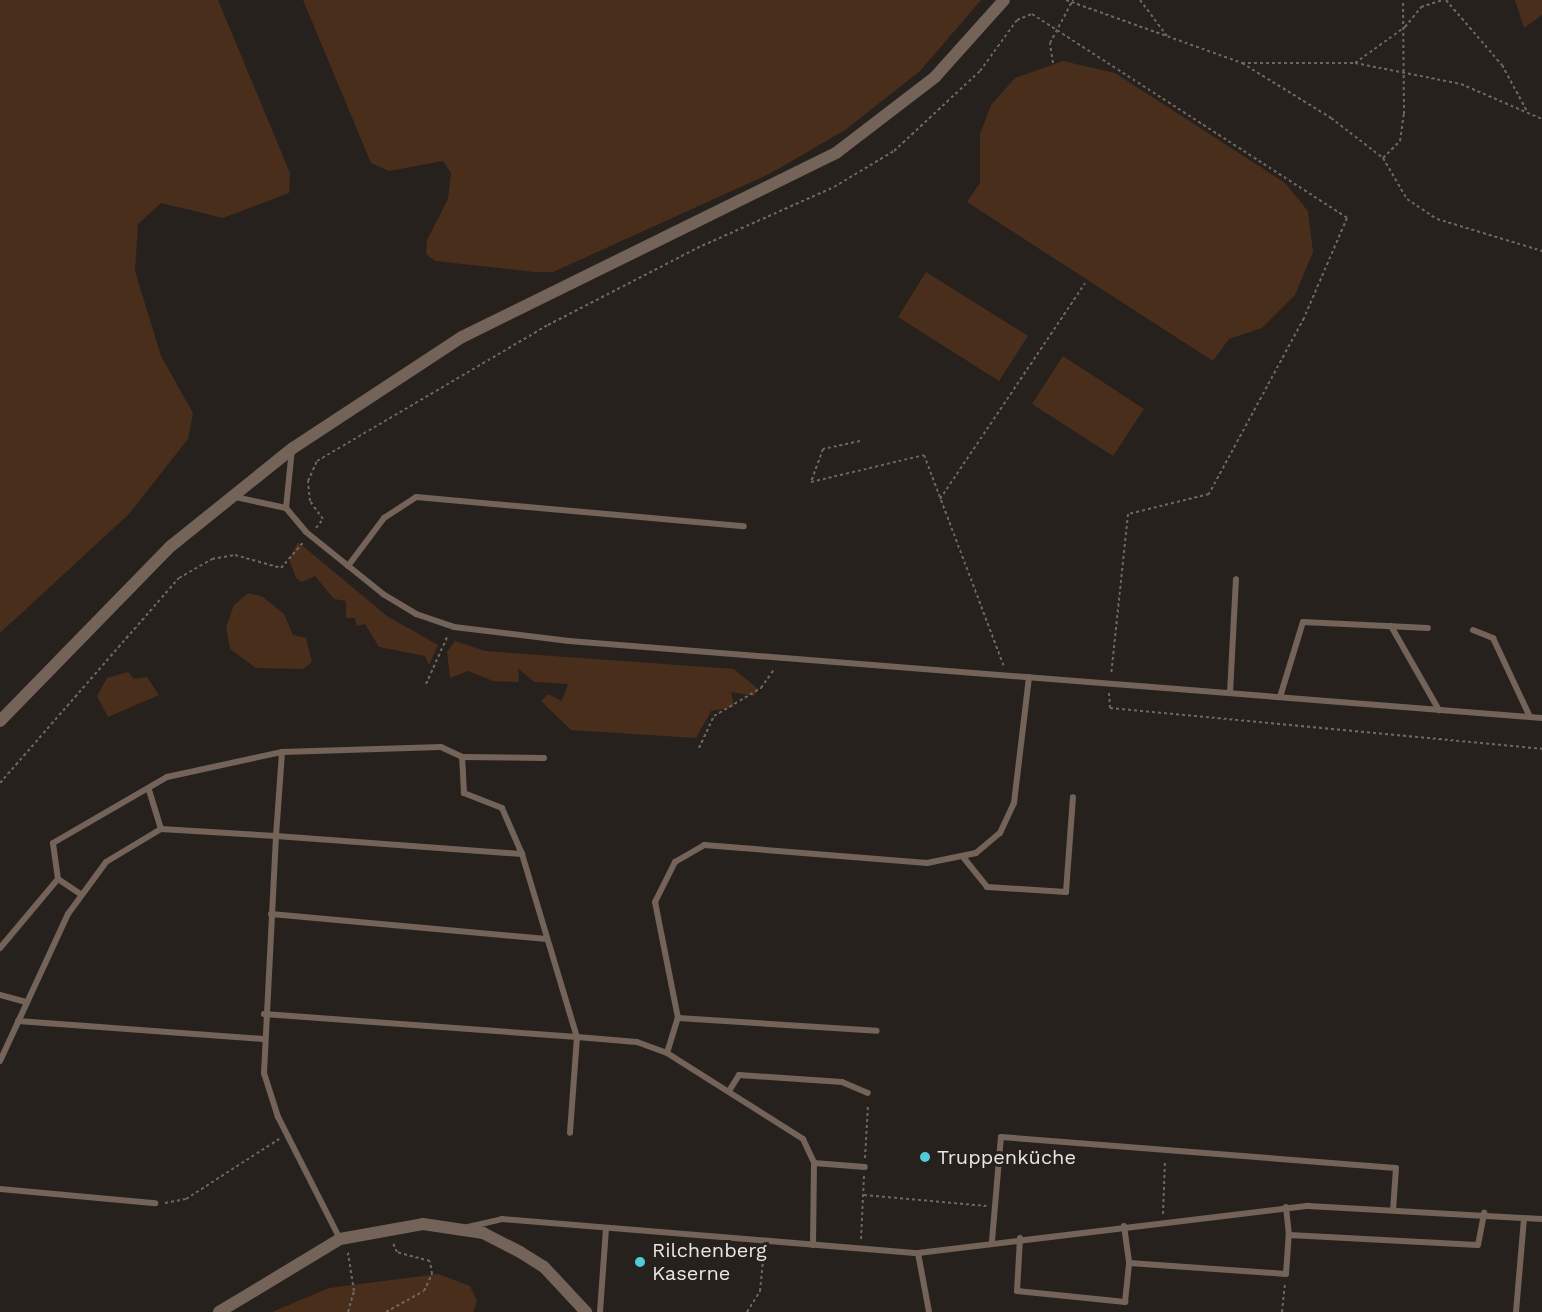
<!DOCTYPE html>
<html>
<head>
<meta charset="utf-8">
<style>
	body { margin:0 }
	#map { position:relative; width:1542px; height:1312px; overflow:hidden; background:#27211d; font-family:"Work Sans",sans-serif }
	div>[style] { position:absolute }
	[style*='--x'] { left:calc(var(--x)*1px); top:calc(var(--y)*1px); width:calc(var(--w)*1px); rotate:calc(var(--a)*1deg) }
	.green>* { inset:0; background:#492e1c }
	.path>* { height:2px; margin-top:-1px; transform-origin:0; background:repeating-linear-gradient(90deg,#6d6764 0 3px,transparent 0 6px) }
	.lane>* { height:6px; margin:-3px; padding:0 3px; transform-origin:3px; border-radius:3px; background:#736358 }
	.street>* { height:12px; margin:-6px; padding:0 6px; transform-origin:6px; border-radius:6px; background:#736358 }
	.dots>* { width:16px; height:16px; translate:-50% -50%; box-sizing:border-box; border:3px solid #27211d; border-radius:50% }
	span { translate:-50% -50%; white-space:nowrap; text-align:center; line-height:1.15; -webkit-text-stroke:6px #27211d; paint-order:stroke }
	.poi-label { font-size:20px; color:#eae6e3 }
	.left { translate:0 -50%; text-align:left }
</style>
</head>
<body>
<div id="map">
	<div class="green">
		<i style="clip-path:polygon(0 0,218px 0,290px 173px,289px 193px,223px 218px,161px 203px,138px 224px,135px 271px,161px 356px,193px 413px,188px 439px,129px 514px,0 633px)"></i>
		<i style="clip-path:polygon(303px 0,981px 0,920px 71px,845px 130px,771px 173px,553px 272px,534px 272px,435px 261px,426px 254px,427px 240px,448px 199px,451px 173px,443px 161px,389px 171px,371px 163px)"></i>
		<i style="clip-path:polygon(1515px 0,1542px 0,1542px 15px,1524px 28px)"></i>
		<i style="clip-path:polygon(1063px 61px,1115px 73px,1285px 183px,1308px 211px,1313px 252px,1295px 295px,1262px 328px,1229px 339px,1213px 361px,967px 202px,980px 183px,980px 134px,991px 105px,1015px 78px)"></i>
		<i style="clip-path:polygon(926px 272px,1028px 336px,999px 381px,898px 317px)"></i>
		<i style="clip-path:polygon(1063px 356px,1144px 409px,1113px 456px,1032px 404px)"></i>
		<i style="clip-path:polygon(298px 542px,387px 616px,438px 645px,429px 665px,425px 656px,379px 647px,365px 624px,357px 626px,355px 618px,346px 618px,346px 601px,334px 599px,315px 576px,302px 582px,296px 578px,289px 559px)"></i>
		<i style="clip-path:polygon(248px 593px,263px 597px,284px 614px,293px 635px,306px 638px,312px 662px,303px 669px,256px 668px,230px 649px,226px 627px,234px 605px)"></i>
		<i style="clip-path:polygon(455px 641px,485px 651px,734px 669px,758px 689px,754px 696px,731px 692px,734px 707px,711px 711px,696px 738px,571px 730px,541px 701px,548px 694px,562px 701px,568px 684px,534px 682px,518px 668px,519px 682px,493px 681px,468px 671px,450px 678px,447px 652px)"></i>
		<i style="clip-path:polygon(128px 672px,134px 679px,147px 677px,159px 695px,108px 717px,97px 696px,107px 678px)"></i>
		<i style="clip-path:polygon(438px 1274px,470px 1286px,477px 1301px,473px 1312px,272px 1312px,329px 1288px)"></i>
	</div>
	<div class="path">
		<i style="--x:1066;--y:0;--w:187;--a:19.7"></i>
		<i style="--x:1242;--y:63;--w:105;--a:31.7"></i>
		<i style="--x:1331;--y:118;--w:66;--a:37.6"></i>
		<i style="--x:1383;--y:158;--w:48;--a:59.7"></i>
		<i style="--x:1407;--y:199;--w:36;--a:34"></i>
		<i style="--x:1437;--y:219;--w:110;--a:16.9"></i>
		<i style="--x:1140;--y:0;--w:45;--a:53.1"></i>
		<i style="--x:1446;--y:0;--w:86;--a:49.3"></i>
		<i style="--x:1502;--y:65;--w:52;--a:61.5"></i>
		<i style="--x:1053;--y:63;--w:20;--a:-99"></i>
		<i style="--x:1050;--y:43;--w:49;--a:-61.9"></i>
		<i style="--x:1242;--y:63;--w:113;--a:0"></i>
		<i style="--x:1355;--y:63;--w:108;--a:11.2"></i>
		<i style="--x:1461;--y:84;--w:88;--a:23.4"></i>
		<i style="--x:1355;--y:63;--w:62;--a:-35.8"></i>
		<i style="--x:1405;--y:27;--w:26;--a:-51"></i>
		<i style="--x:1421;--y:7;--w:22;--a:-18"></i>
		<i style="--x:1383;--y:158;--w:24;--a:-45"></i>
		<i style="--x:1400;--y:141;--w:27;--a:-82"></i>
		<i style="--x:1404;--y:114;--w:114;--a:-90.5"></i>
		<i style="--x:860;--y:441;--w:38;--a:168"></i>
		<i style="--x:823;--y:449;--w:35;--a:110"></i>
		<i style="--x:811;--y:482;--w:116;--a:-13.4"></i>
		<i style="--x:924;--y:455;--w:227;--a:69.3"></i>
		<i style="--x:940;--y:499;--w:260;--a:-56.1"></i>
		<i style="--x:316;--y:528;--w:11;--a:-52"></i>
		<i style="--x:323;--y:519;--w:22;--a:-126"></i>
		<i style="--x:310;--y:501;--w:20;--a:-96"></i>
		<i style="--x:308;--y:481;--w:22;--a:-66"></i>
		<i style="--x:317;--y:461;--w:268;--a:-30.5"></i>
		<i style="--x:548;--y:325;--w:168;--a:-27.3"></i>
		<i style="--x:697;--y:248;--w:150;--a:-24"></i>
		<i style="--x:834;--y:187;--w:70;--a:-31"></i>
		<i style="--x:894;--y:151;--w:117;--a:-42.9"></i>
		<i style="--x:980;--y:71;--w:63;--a:-54"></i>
		<i style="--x:1017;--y:20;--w:16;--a:-22"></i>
		<i style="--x:1032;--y:14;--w:375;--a:32.9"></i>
		<i style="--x:1347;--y:218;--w:109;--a:113.3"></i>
		<i style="--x:1304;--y:318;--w:200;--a:118.4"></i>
		<i style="--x:1209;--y:494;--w:83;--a:166.1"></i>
		<i style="--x:1128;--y:514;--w:162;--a:96"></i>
		<i style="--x:426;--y:684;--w:54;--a:-65.8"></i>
		<i style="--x:1109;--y:693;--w:15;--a:86"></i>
		<i style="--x:1110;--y:708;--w:434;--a:5.4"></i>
		<i style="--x:699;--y:748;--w:35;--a:-65"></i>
		<i style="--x:714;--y:716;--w:55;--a:-30.8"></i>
		<i style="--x:761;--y:688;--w:24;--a:-55"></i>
		<i style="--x:0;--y:783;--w:272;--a:-48.9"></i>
		<i style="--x:179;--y:578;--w:38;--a:-30"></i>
		<i style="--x:212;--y:559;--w:23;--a:-10"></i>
		<i style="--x:235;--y:555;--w:48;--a:15.8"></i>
		<i style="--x:281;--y:568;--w:35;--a:-49"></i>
		<i style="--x:865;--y:1158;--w:54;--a:-86.8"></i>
		<i style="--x:864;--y:1195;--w:123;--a:5.1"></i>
		<i style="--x:165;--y:1203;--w:21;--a:-11"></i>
		<i style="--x:186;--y:1199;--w:111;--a:-32.8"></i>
		<i style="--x:1163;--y:1214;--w:54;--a:-87.9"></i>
		<i style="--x:861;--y:1239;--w:63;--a:-87.3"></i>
		<i style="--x:348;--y:1312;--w:22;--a:-74"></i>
		<i style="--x:354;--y:1291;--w:39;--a:-99"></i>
		<i style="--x:386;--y:1312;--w:43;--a:-28.9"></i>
		<i style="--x:424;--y:1291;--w:19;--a:-65"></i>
		<i style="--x:432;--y:1274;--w:13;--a:-99"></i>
		<i style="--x:430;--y:1261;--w:34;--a:-165"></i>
		<i style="--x:397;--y:1252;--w:10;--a:-114"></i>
		<i style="--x:747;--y:1312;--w:25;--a:-58"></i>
		<i style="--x:760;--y:1291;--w:41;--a:-84.4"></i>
		<i style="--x:1282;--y:1312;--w:29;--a:-84"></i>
	</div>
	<div class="lane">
		<i style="--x:235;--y:497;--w:52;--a:12.2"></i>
		<i style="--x:286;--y:508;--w:59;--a:-84.2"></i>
		<i style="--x:286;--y:508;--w:31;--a:50"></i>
		<i style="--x:306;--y:532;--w:99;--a:38.8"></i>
		<i style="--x:383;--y:594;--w:39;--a:31"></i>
		<i style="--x:416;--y:614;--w:40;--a:18.9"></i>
		<i style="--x:454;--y:627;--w:116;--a:6.9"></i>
		<i style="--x:569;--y:641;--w:976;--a:4.52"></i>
		<i style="--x:348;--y:566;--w:60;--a:-53.1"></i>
		<i style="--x:384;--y:518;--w:38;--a:-33"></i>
		<i style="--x:416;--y:497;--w:329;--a:5.1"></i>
		<i style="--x:1391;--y:626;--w:97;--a:60.3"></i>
		<i style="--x:1473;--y:630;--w:22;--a:22"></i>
		<i style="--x:1493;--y:638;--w:87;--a:64.9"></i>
		<i style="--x:1230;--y:693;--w:114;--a:-87"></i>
		<i style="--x:1280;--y:697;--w:78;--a:-73"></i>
		<i style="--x:1303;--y:622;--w:125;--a:2.7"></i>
		<i style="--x:149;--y:790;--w:41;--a:72.9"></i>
		<i style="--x:522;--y:854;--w:50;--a:-113.5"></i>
		<i style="--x:502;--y:808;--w:41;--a:-158.5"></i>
		<i style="--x:464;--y:793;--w:36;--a:-93"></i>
		<i style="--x:462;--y:757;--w:82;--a:0.7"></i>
		<i style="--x:963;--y:857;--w:38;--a:51"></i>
		<i style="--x:987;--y:887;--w:79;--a:3.6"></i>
		<i style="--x:1066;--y:892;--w:95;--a:-85.8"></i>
		<i style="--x:58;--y:879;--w:27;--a:34"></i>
		<i style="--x:271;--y:914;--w:277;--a:5.2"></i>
		<i style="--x:0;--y:948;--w:90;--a:-50"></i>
		<i style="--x:58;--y:879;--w:36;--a:-98"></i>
		<i style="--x:53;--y:843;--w:132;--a:-30.1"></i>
		<i style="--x:167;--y:777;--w:118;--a:-12.3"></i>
		<i style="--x:282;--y:752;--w:159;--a:-1.8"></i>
		<i style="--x:441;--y:747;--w:23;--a:25"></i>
		<i style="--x:0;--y:995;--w:28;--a:15"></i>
		<i style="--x:264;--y:1014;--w:314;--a:4.2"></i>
		<i style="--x:577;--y:1037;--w:96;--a:94.2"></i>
		<i style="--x:678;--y:1018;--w:199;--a:3.7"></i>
		<i style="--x:18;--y:1021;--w:246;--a:4.2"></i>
		<i style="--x:667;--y:1053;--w:37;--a:-73"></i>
		<i style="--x:678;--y:1018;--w:118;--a:-101.2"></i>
		<i style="--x:655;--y:902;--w:45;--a:-63.4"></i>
		<i style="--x:675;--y:862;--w:34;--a:-30"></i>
		<i style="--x:704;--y:845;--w:224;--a:4.6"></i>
		<i style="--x:927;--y:863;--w:50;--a:-11.5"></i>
		<i style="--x:976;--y:853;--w:31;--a:-40"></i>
		<i style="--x:1000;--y:833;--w:33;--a:-65"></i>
		<i style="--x:1014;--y:803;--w:127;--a:-83.2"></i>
		<i style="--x:0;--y:1061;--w:162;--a:-65.2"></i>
		<i style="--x:68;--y:914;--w:64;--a:-53.8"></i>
		<i style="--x:106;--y:862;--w:64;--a:-31"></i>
		<i style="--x:161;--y:829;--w:115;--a:3.5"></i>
		<i style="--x:276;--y:836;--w:84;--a:-85.9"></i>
		<i style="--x:729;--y:1091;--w:19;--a:-58"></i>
		<i style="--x:739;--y:1075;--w:103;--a:3.9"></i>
		<i style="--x:842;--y:1082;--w:28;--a:23"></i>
		<i style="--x:814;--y:1163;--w:51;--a:4.5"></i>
		<i style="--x:0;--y:1189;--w:156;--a:5.2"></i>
		<i style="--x:1286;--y:1207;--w:28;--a:84"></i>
		<i style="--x:1124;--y:1226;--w:37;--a:82"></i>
		<i style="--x:468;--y:1227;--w:35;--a:-13"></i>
		<i style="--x:502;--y:1219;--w:417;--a:4.7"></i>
		<i style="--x:918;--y:1253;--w:393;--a:-6.9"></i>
		<i style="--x:1308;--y:1206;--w:234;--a:3.2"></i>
		<i style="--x:1020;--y:1238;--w:53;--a:93.2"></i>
		<i style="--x:1017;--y:1291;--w:109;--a:5.8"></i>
		<i style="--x:1125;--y:1302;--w:39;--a:-84"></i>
		<i style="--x:1129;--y:1263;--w:157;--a:4"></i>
		<i style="--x:1286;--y:1274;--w:39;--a:-86"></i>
		<i style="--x:1289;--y:1235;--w:189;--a:3"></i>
		<i style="--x:1478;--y:1245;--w:33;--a:-79"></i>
		<i style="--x:340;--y:1239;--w:137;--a:-116.9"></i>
		<i style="--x:278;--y:1117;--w:46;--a:-107.7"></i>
		<i style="--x:264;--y:1073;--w:237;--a:-87.1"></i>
		<i style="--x:276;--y:836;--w:247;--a:4.2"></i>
		<i style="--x:522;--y:854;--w:191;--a:73.3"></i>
		<i style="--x:577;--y:1037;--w:60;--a:4.8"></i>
		<i style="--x:637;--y:1042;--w:32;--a:20"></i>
		<i style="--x:667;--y:1053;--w:161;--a:32.3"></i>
		<i style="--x:803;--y:1139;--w:26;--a:65"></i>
		<i style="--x:814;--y:1163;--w:82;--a:90.7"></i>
		<i style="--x:992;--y:1241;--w:104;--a:-85.1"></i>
		<i style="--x:1001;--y:1137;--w:396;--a:4.5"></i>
		<i style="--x:1396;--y:1168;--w:39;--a:94"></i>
		<i style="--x:918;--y:1253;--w:60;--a:79.4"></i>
		<i style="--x:600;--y:1312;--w:84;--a:-85.9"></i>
		<i style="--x:1516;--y:1312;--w:94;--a:-85.1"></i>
	</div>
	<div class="street">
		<i style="--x:0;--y:721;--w:245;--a:-45.7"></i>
		<i style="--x:171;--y:546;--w:156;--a:-38.8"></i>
		<i style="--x:293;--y:448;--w:202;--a:-33.3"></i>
		<i style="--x:462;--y:337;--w:417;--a:-26.2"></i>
		<i style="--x:836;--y:153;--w:125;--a:-37.5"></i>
		<i style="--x:935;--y:77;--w:103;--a:-48.1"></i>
		<i style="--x:219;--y:1312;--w:141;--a:-31.1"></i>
		<i style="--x:340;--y:1239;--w:84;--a:-10.2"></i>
		<i style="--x:423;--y:1224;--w:61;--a:8.5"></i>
		<i style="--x:483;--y:1233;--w:42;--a:27.2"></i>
		<i style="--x:520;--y:1252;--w:28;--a:32"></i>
		<i style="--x:544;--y:1267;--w:62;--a:47"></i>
	</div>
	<div class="dots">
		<i style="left:925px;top:1157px;background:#52cbd8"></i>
		<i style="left:640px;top:1262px;background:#52cbd8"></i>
	</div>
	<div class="poi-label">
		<span class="left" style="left:937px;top:1157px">Truppenküche</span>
		<span class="left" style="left:652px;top:1262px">Rilchenberg<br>Kaserne</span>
	</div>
</div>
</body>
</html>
